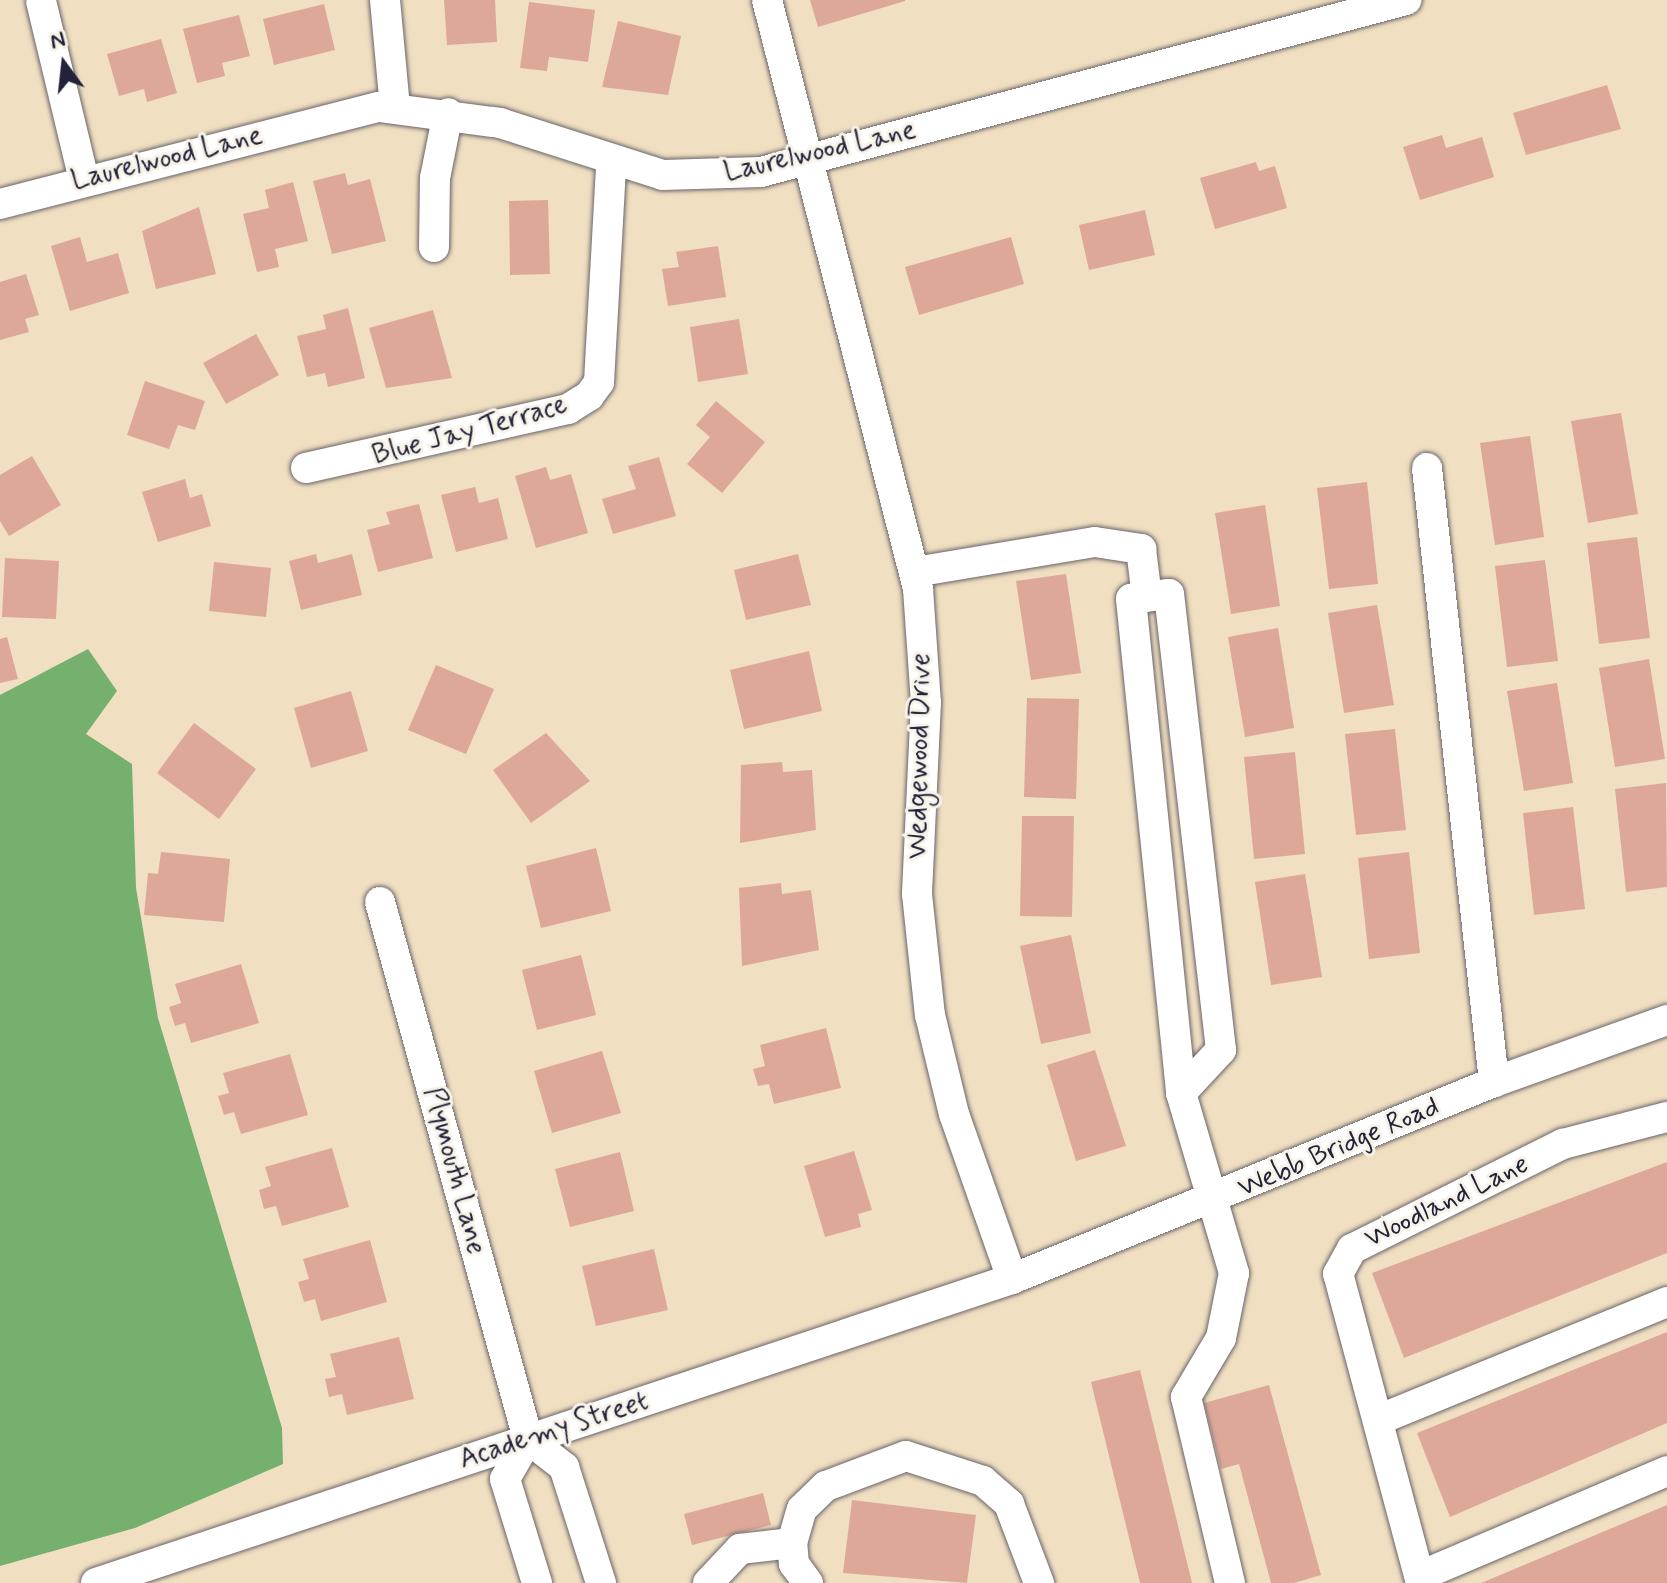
<!DOCTYPE html>
<html>
<head>
<meta charset="utf-8">
<style>
	body { margin:0 }
	#map { position:relative; width:1667px; height:1583px; overflow:hidden; background:#f0dfc1; font-family:Mynerve,sans-serif }
	div>[style] { position:absolute }
	[style*='--x'] { left:calc(var(--x)*1px); top:calc(var(--y)*1px); width:calc(var(--w)*1px); rotate:calc(var(--a)*1deg) }
	.forest>* { inset:0; background:#75b06f }
	.building>* { inset:0; background:#dea899 }
	.roads { filter:drop-shadow(0 0 2px #6a646a) drop-shadow(0 0 2px #6a646a) }
	.minor>* { height:30px; margin:-15px; padding:0 15px; transform-origin:15px; border-radius:15px; background:#fff }
	span { translate:-50% -50%; white-space:nowrap; text-align:center; line-height:1.15; -webkit-text-stroke:6px #f7f3e8; paint-order:stroke }
	.street-label { font-size:28px; color:#22223b }
	.north { position:absolute; left:24px; top:24px; width:80px; height:80px; -webkit-text-stroke:6px #f7f3e8; paint-order:stroke; rotate:345deg; font-size:22px; font-weight:700; line-height:32px; text-align:center; color:#22223b }
	.north::after { content:''; display:block; margin:auto; width:28px; height:36px; background:#22223b; clip-path:polygon(50% 0,100% 100%,50% 72%,0 100%) }
</style>
</head>
<body>
<div id="map">
	<div class="forest">
		<i style="clip-path:polygon(88px 649px,117px 691px,86px 734px,132px 764px,136px 888px,158px 1018px,282px 1428px,283px 1464px,135px 1528px,0 1566px,0 695px)"></i>
	</div>
	<div class="building">
		<i style="clip-path:polygon(444px 0,495px 0,497px 42px,447px 45px)"></i>
		<i style="clip-path:polygon(810px 0,905px 0,905px 1px,818px 27px)"></i>
		<i style="clip-path:polygon(529px 2px,595px 10px,588px 62px,549px 57px,547px 71px,520px 68px)"></i>
		<i style="clip-path:polygon(324px 4px,335px 50px,274px 65px,263px 19px)"></i>
		<i style="clip-path:polygon(239px 15px,250px 56px,222px 63px,225px 76px,197px 83px,183px 29px)"></i>
		<i style="clip-path:polygon(618px 21px,681px 36px,668px 95px,602px 87px)"></i>
		<i style="clip-path:polygon(161px 39px,177px 93px,147px 102px,144px 89px,119px 96px,107px 54px)"></i>
		<i style="clip-path:polygon(1607px 85px,1621px 129px,1526px 155px,1513px 113px)"></i>
		<i style="clip-path:polygon(1442px 135px,1446px 148px,1482px 137px,1494px 177px,1420px 200px,1403px 147px)"></i>
		<i style="clip-path:polygon(1256px 162px,1259px 171px,1275px 166px,1287px 208px,1215px 229px,1200px 178px)"></i>
		<i style="clip-path:polygon(345px 173px,348px 185px,370px 179px,386px 241px,332px 254px,313px 181px)"></i>
		<i style="clip-path:polygon(293px 182px,308px 241px,275px 249px,279px 267px,257px 272px,243px 214px,269px 208px,265px 190px)"></i>
		<i style="clip-path:polygon(548px 200px,550px 274px,510px 275px,509px 201px)"></i>
		<i style="clip-path:polygon(199px 207px,216px 274px,156px 289px,142px 231px)"></i>
		<i style="clip-path:polygon(1145px 210px,1155px 255px,1089px 270px,1079px 225px)"></i>
		<i style="clip-path:polygon(80px 237px,87px 262px,118px 253px,129px 293px,70px 311px,51px 246px)"></i>
		<i style="clip-path:polygon(1011px 237px,1024px 284px,919px 315px,905px 267px)"></i>
		<i style="clip-path:polygon(718px 246px,726px 297px,668px 306px,662px 269px,679px 267px,676px 252px)"></i>
		<i style="clip-path:polygon(26px 274px,39px 315px,25px 319px,29px 332px,0 340px,0 282px)"></i>
		<i style="clip-path:polygon(348px 308px,365px 378px,328px 387px,325px 373px,307px 377px,297px 336px,326px 329px,323px 315px)"></i>
		<i style="clip-path:polygon(433px 310px,452px 378px,386px 388px,369px 328px)"></i>
		<i style="clip-path:polygon(739px 319px,748px 374px,698px 382px,690px 327px)"></i>
		<i style="clip-path:polygon(256px 334px,279px 375px,226px 404px,203px 363px)"></i>
		<i style="clip-path:polygon(145px 381px,205px 401px,195px 430px,178px 425px,169px 449px,127px 435px)"></i>
		<i style="clip-path:polygon(716px 401px,765px 442px,722px 493px,687px 464px,710px 437px,696px 425px)"></i>
		<i style="clip-path:polygon(1621px 413px,1638px 514px,1588px 523px,1571px 421px)"></i>
		<i style="clip-path:polygon(1530px 436px,1544px 537px,1495px 545px,1480px 443px)"></i>
		<i style="clip-path:polygon(32px 456px,61px 505px,9px 536px,0 521px,0 475px)"></i>
		<i style="clip-path:polygon(659px 457px,676px 516px,613px 534px,602px 499px,636px 489px,628px 466px)"></i>
		<i style="clip-path:polygon(546px 467px,550px 480px,571px 474px,588px 533px,536px 548px,515px 476px)"></i>
		<i style="clip-path:polygon(185px 479px,190px 498px,202px 494px,211px 526px,158px 542px,142px 492px)"></i>
		<i style="clip-path:polygon(1367px 482px,1378px 584px,1329px 589px,1317px 488px)"></i>
		<i style="clip-path:polygon(475px 487px,479px 503px,498px 498px,508px 539px,456px 552px,441px 495px)"></i>
		<i style="clip-path:polygon(419px 504px,433px 558px,378px 572px,367px 530px,390px 524px,386px 512px)"></i>
		<i style="clip-path:polygon(1265px 505px,1280px 606px,1231px 614px,1215px 513px)"></i>
		<i style="clip-path:polygon(1637px 537px,1650px 638px,1599px 644px,1587px 543px)"></i>
		<i style="clip-path:polygon(316px 554px,318px 563px,352px 554px,362px 595px,301px 610px,289px 561px)"></i>
		<i style="clip-path:polygon(798px 554px,811px 605px,746px 620px,734px 570px)"></i>
		<i style="clip-path:polygon(5px 558px,59px 561px,56px 619px,2px 617px)"></i>
		<i style="clip-path:polygon(1545px 560px,1558px 661px,1507px 667px,1495px 566px)"></i>
		<i style="clip-path:polygon(214px 562px,271px 568px,266px 617px,209px 611px)"></i>
		<i style="clip-path:polygon(1066px 574px,1081px 673px,1031px 680px,1016px 581px)"></i>
		<i style="clip-path:polygon(1377px 605px,1394px 705px,1344px 713px,1328px 613px)"></i>
		<i style="clip-path:polygon(1278px 628px,1294px 728px,1245px 737px,1228px 637px)"></i>
		<i style="clip-path:polygon(7px 637px,18px 679px,0 683px,0 639px)"></i>
		<i style="clip-path:polygon(809px 651px,822px 711px,744px 729px,730px 670px)"></i>
		<i style="clip-path:polygon(1649px 659px,1665px 759px,1615px 767px,1599px 668px)"></i>
		<i style="clip-path:polygon(436px 665px,494px 689px,466px 754px,408px 730px)"></i>
		<i style="clip-path:polygon(1557px 683px,1573px 783px,1524px 791px,1507px 691px)"></i>
		<i style="clip-path:polygon(351px 691px,368px 751px,311px 768px,294px 708px)"></i>
		<i style="clip-path:polygon(1027px 698px,1079px 699px,1076px 799px,1024px 797px)"></i>
		<i style="clip-path:polygon(194px 723px,256px 769px,219px 819px,157px 773px)"></i>
		<i style="clip-path:polygon(1395px 729px,1406px 830px,1356px 835px,1345px 734px)"></i>
		<i style="clip-path:polygon(546px 733px,590px 781px,531px 823px,493px 770px)"></i>
		<i style="clip-path:polygon(1295px 752px,1305px 854px,1254px 859px,1244px 757px)"></i>
		<i style="clip-path:polygon(782px 762px,783px 772px,812px 770px,816px 830px,740px 843px,741px 765px)"></i>
		<i style="clip-path:polygon(1666px 783px,1667px 887px,1626px 892px,1615px 789px)"></i>
		<i style="clip-path:polygon(1573px 807px,1585px 909px,1534px 915px,1523px 813px)"></i>
		<i style="clip-path:polygon(1022px 816px,1074px 816px,1072px 917px,1020px 916px)"></i>
		<i style="clip-path:polygon(596px 848px,611px 911px,541px 928px,526px 866px)"></i>
		<i style="clip-path:polygon(161px 852px,230px 859px,224px 922px,144px 915px,148px 873px,158px 874px)"></i>
		<i style="clip-path:polygon(1409px 852px,1420px 953px,1369px 959px,1358px 858px)"></i>
		<i style="clip-path:polygon(1305px 874px,1322px 977px,1271px 985px,1255px 882px)"></i>
		<i style="clip-path:polygon(781px 883px,782px 894px,811px 890px,819px 950px,742px 966px,739px 888px)"></i>
		<i style="clip-path:polygon(1071px 935px,1091px 1033px,1041px 1044px,1020px 946px)"></i>
		<i style="clip-path:polygon(581px 955px,596px 1015px,537px 1030px,522px 970px)"></i>
		<i style="clip-path:polygon(241px 964px,259px 1023px,191px 1043px,185px 1023px,175px 1026px,169px 1007px,181px 1003px,175px 984px)"></i>
		<i style="clip-path:polygon(826px 1028px,841px 1088px,774px 1104px,769px 1084px,758px 1086px,753px 1069px,765px 1066px,760px 1045px)"></i>
		<i style="clip-path:polygon(1095px 1050px,1126px 1146px,1076px 1161px,1047px 1065px)"></i>
		<i style="clip-path:polygon(602px 1051px,621px 1113px,552px 1133px,534px 1071px)"></i>
		<i style="clip-path:polygon(290px 1054px,308px 1115px,241px 1134px,234px 1112px,224px 1115px,218px 1096px,229px 1093px,223px 1073px)"></i>
		<i style="clip-path:polygon(332px 1148px,349px 1207px,282px 1226px,276px 1206px,264px 1209px,259px 1190px,271px 1186px,265px 1167px)"></i>
		<i style="clip-path:polygon(854px 1151px,872px 1210px,858px 1214px,861px 1227px,825px 1237px,804px 1166px)"></i>
		<i style="clip-path:polygon(620px 1152px,634px 1211px,570px 1227px,555px 1169px)"></i>
		<i style="clip-path:polygon(1667px 1162px,1667px 1253px,1404px 1358px,1372px 1273px)"></i>
		<i style="clip-path:polygon(370px 1240px,387px 1302px,321px 1321px,315px 1299px,304px 1302px,298px 1282px,309px 1279px,303px 1259px)"></i>
		<i style="clip-path:polygon(654px 1249px,668px 1310px,596px 1326px,582px 1266px)"></i>
		<i style="clip-path:polygon(1667px 1332px,1667px 1423px,1450px 1517px,1417px 1433px)"></i>
		<i style="clip-path:polygon(399px 1337px,414px 1399px,347px 1415px,342px 1394px,329px 1397px,325px 1379px,336px 1377px,330px 1354px)"></i>
		<i style="clip-path:polygon(1140px 1370px,1192px 1583px,1140px 1583px,1091px 1382px)"></i>
		<i style="clip-path:polygon(1269px 1385px,1321px 1575px,1294px 1583px,1271px 1583px,1239px 1464px,1221px 1469px,1204px 1403px)"></i>
		<i style="clip-path:polygon(763px 1493px,771px 1525px,692px 1545px,684px 1514px)"></i>
		<i style="clip-path:polygon(852px 1500px,976px 1515px,967px 1583px,843px 1573px)"></i>
		<i style="clip-path:polygon(1667px 1505px,1667px 1583px,1481px 1583px)"></i>
	</div>
	<div class="roads">
		<div class="minor">
			<i style="--x:385;--y:0;--w:108;--a:84.7"></i>
			<i style="--x:767;--y:0;--w:608;--a:75.62"></i>
			<i style="--x:918;--y:589;--w:113;--a:86"></i>
			<i style="--x:926;--y:702;--w:192;--a:92.7"></i>
			<i style="--x:917;--y:894;--w:122;--a:83.9"></i>
			<i style="--x:930;--y:1015;--w:102;--a:76.4"></i>
			<i style="--x:954;--y:1114;--w:175;--a:70.6"></i>
			<i style="--x:41;--y:1;--w:184;--a:76.5"></i>
			<i style="--x:0;--y:204;--w:391;--a:-14.4"></i>
			<i style="--x:379;--y:107;--w:122;--a:7.5"></i>
			<i style="--x:500;--y:123;--w:171;--a:17.7"></i>
			<i style="--x:663;--y:175;--w:98;--a:-1.8"></i>
			<i style="--x:761;--y:172;--w:668;--a:-14.93"></i>
			<i style="--x:434;--y:247;--w:69;--a:-89.2"></i>
			<i style="--x:435;--y:178;--w:66;--a:-78.7"></i>
			<i style="--x:306;--y:468;--w:269;--a:-12.7"></i>
			<i style="--x:568;--y:409;--w:25;--a:-32"></i>
			<i style="--x:589;--y:396;--w:17;--a:-54"></i>
			<i style="--x:599;--y:382;--w:218;--a:-86.8"></i>
			<i style="--x:1427;--y:468;--w:618;--a:83.77"></i>
			<i style="--x:915;--y:572;--w:182;--a:-9.5"></i>
			<i style="--x:1095;--y:542;--w:47;--a:8.7"></i>
			<i style="--x:1141;--y:549;--w:48;--a:82.9"></i>
			<i style="--x:380;--y:902;--w:557;--a:74.59"></i>
			<i style="--x:1181;--y:1093;--w:59;--a:-47.1"></i>
			<i style="--x:1221;--y:1050;--w:459;--a:-96.5"></i>
			<i style="--x:1169;--y:594;--w:38;--a:173"></i>
			<i style="--x:1131;--y:599;--w:497;--a:84.2"></i>
			<i style="--x:1181;--y:1093;--w:188;--a:73.6"></i>
			<i style="--x:1234;--y:1273;--w:66;--a:101.3"></i>
			<i style="--x:1221;--y:1338;--w:69;--a:120.7"></i>
			<i style="--x:1186;--y:1397;--w:191;--a:76.7"></i>
			<i style="--x:1378;--y:1420;--w:312;--a:-22.2"></i>
			<i style="--x:528;--y:1439;--w:46;--a:37.9"></i>
			<i style="--x:564;--y:1467;--w:122;--a:72.3"></i>
			<i style="--x:528;--y:1439;--w:46;--a:119.9"></i>
			<i style="--x:505;--y:1479;--w:109;--a:72.9"></i>
			<i style="--x:1420;--y:1576;--w:268;--a:-23"></i>
			<i style="--x:96;--y:1583;--w:965;--a:-18.36"></i>
			<i style="--x:1012;--y:1279;--w:521;--a:-22.23"></i>
			<i style="--x:1494;--y:1082;--w:184;--a:-19.7"></i>
			<i style="--x:708;--y:1583;--w:47;--a:-46.7"></i>
			<i style="--x:740;--y:1549;--w:52;--a:-6.6"></i>
			<i style="--x:808;--y:1583;--w:24;--a:-126"></i>
			<i style="--x:794;--y:1564;--w:21;--a:-95"></i>
			<i style="--x:792;--y:1543;--w:35;--a:-74"></i>
			<i style="--x:802;--y:1509;--w:33;--a:-44"></i>
			<i style="--x:826;--y:1486;--w:85;--a:-20.6"></i>
			<i style="--x:906;--y:1456;--w:81;--a:18"></i>
			<i style="--x:983;--y:1481;--w:35;--a:41"></i>
			<i style="--x:1009;--y:1504;--w:85;--a:69.2"></i>
			<i style="--x:1421;--y:1583;--w:320;--a:-105"></i>
			<i style="--x:1338;--y:1274;--w:29;--a:-61"></i>
			<i style="--x:1352;--y:1249;--w:236;--a:-26.5"></i>
			<i style="--x:1563;--y:1144;--w:107;--a:-14.6"></i>
		</div>
	</div>
	<div class="street-label">
		<span style="left:820px;top:152px;rotate:-13deg">Laurelwood Lane</span>
		<span style="left:167px;top:159px;rotate:-14deg">Laurelwood Lane</span>
		<span style="left:470px;top:431px;rotate:-15deg">Blue Jay Terrace</span>
		<span style="left:920px;top:756px;rotate:-89deg">Wedgewood Drive</span>
		<span style="left:1339px;top:1148px;rotate:-23deg">Webb Bridge Road</span>
		<span style="left:454px;top:1171px;rotate:75deg">Plymouth Lane</span>
		<span style="left:1447px;top:1202px;rotate:-26deg">Woodland Lane</span>
		<span style="left:554px;top:1431px;rotate:-18deg">Academy Street</span>
	</div>
	<div class="north">N</div>
</div>
</body>
</html>
